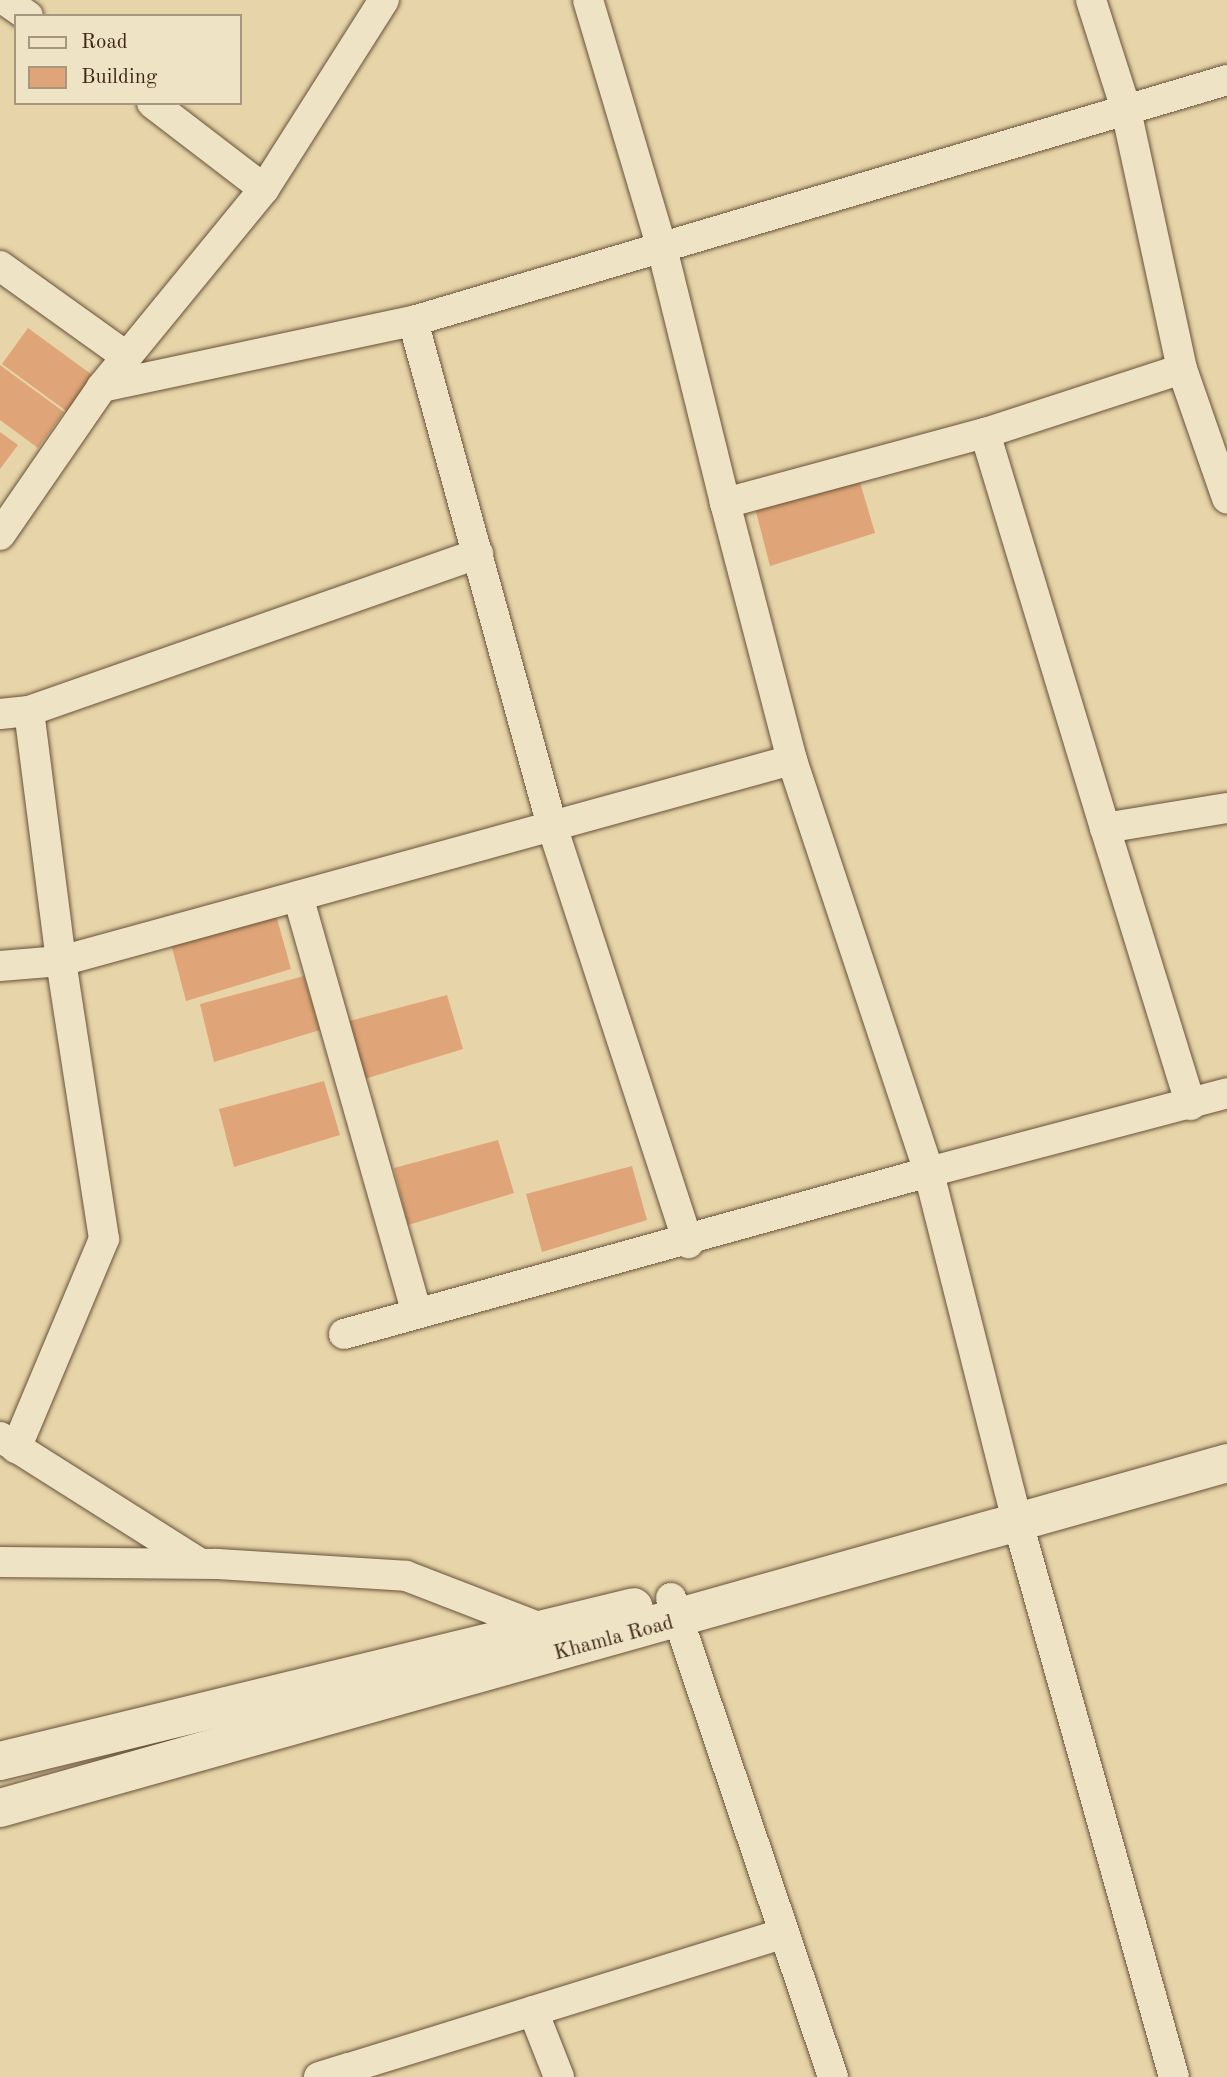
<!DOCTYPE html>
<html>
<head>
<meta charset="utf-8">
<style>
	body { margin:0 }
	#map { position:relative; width:1227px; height:2077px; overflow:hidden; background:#e7d4a8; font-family:"Old Standard TT",serif }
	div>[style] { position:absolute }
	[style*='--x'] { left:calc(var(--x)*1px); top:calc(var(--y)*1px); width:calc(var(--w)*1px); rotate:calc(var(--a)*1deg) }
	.building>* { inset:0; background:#dfa578 }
	.roads { filter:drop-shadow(0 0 2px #68523a) drop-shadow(0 0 2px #68523a) }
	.street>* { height:30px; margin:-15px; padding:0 15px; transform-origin:15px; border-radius:15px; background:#efe3c6 }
	.secondary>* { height:38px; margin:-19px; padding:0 19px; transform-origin:19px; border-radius:19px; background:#efe3c6 }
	span { translate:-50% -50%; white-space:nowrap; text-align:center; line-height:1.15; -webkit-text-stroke:6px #efe3c6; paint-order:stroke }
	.street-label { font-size:21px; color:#3d2616 }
	.legend { position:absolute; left:14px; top:14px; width:228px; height:91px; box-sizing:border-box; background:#efe3c6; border:2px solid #a89780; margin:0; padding:9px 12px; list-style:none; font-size:21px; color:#3d2616 }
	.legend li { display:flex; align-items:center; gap:14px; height:35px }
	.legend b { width:35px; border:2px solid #a89780 }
</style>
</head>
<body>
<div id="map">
	<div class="building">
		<i style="clip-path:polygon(28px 328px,95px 377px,69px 413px,2px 364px)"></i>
		<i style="clip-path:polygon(0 365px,64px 412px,38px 448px,0 420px)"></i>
		<i style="clip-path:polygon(0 432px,18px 445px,0 469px)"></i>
		<i style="clip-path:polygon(859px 479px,875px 533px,770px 566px,755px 508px)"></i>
		<i style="clip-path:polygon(276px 915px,291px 969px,186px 1001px,171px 944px)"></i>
		<i style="clip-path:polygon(304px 976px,320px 1030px,214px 1062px,200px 1004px)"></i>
		<i style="clip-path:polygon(447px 995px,463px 1049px,358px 1081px,342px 1023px)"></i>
		<i style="clip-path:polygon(324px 1081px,340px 1135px,234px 1167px,219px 1109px)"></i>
		<i style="clip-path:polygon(498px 1140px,514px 1193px,408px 1225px,394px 1168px)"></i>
		<i style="clip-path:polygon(632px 1166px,647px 1220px,542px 1252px,526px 1194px)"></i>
	</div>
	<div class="roads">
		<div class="street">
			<i style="--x:5;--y:0;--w:28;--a:35"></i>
			<i style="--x:588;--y:0;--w:263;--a:73.4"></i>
			<i style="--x:663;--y:252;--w:259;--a:76.1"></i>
			<i style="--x:152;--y:103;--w:141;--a:37.5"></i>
			<i style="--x:0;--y:266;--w:156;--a:35.6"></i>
			<i style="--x:413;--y:321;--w:524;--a:74.61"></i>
			<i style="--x:552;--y:826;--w:249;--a:-15.4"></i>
			<i style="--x:1182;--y:369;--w:137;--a:70.8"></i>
			<i style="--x:102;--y:387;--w:318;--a:-12"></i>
			<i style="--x:413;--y:321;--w:849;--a:-16.49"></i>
			<i style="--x:985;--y:433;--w:207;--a:-18"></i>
			<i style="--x:1182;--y:369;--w:269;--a:-102.2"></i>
			<i style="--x:1125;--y:106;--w:111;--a:-107.8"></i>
			<i style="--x:0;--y:535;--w:180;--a:-55.4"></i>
			<i style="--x:102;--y:387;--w:256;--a:-50.7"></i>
			<i style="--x:264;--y:189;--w:224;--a:-57.6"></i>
			<i style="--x:29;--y:711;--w:252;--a:82.7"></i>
			<i style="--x:61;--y:961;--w:509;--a:-15.37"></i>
			<i style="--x:552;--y:826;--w:439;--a:71.9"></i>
			<i style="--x:0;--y:714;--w:29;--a:-6"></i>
			<i style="--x:29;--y:711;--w:476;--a:-19.3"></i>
			<i style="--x:1105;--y:828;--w:290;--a:72.8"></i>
			<i style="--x:298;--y:896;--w:430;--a:74.1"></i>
			<i style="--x:0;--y:966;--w:61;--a:-4.7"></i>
			<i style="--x:61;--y:961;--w:281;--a:81.2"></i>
			<i style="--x:104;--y:1239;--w:227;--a:112.8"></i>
			<i style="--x:344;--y:1334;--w:607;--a:-15.48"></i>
			<i style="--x:929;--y:1172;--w:434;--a:-108.4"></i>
			<i style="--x:792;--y:760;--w:266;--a:-104.6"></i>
			<i style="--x:725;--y:503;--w:269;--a:-15.1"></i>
			<i style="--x:985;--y:433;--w:413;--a:73.1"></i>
			<i style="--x:1105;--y:828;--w:124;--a:-9.3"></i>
			<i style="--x:0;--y:1437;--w:236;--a:32.3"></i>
			<i style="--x:0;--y:1562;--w:217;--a:0.5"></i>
			<i style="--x:217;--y:1564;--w:189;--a:3.6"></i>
			<i style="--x:406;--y:1576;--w:147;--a:21.1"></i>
			<i style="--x:671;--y:1598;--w:506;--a:71.31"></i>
			<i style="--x:533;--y:2011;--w:71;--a:68.5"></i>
			<i style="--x:349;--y:2068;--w:455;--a:-17.2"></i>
			<i style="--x:319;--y:2077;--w:31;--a:-17"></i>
			<i style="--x:349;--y:2068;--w:9;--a:77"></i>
			<i style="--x:1174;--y:2077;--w:590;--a:-105.73"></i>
			<i style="--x:1014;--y:1509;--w:348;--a:-104.2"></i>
			<i style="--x:929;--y:1172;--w:308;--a:-14.8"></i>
		</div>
		<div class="secondary">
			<i style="--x:0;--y:1761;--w:652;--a:-13.65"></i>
			<i style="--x:0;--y:1808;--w:1275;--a:-15.7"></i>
		</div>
	</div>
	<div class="street-label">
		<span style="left:614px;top:1639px;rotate:-15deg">Khamla Road</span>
	</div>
	<ul class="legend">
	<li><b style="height:9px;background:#efe3c6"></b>Road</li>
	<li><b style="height:19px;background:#dfa578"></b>Building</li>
	</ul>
</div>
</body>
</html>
